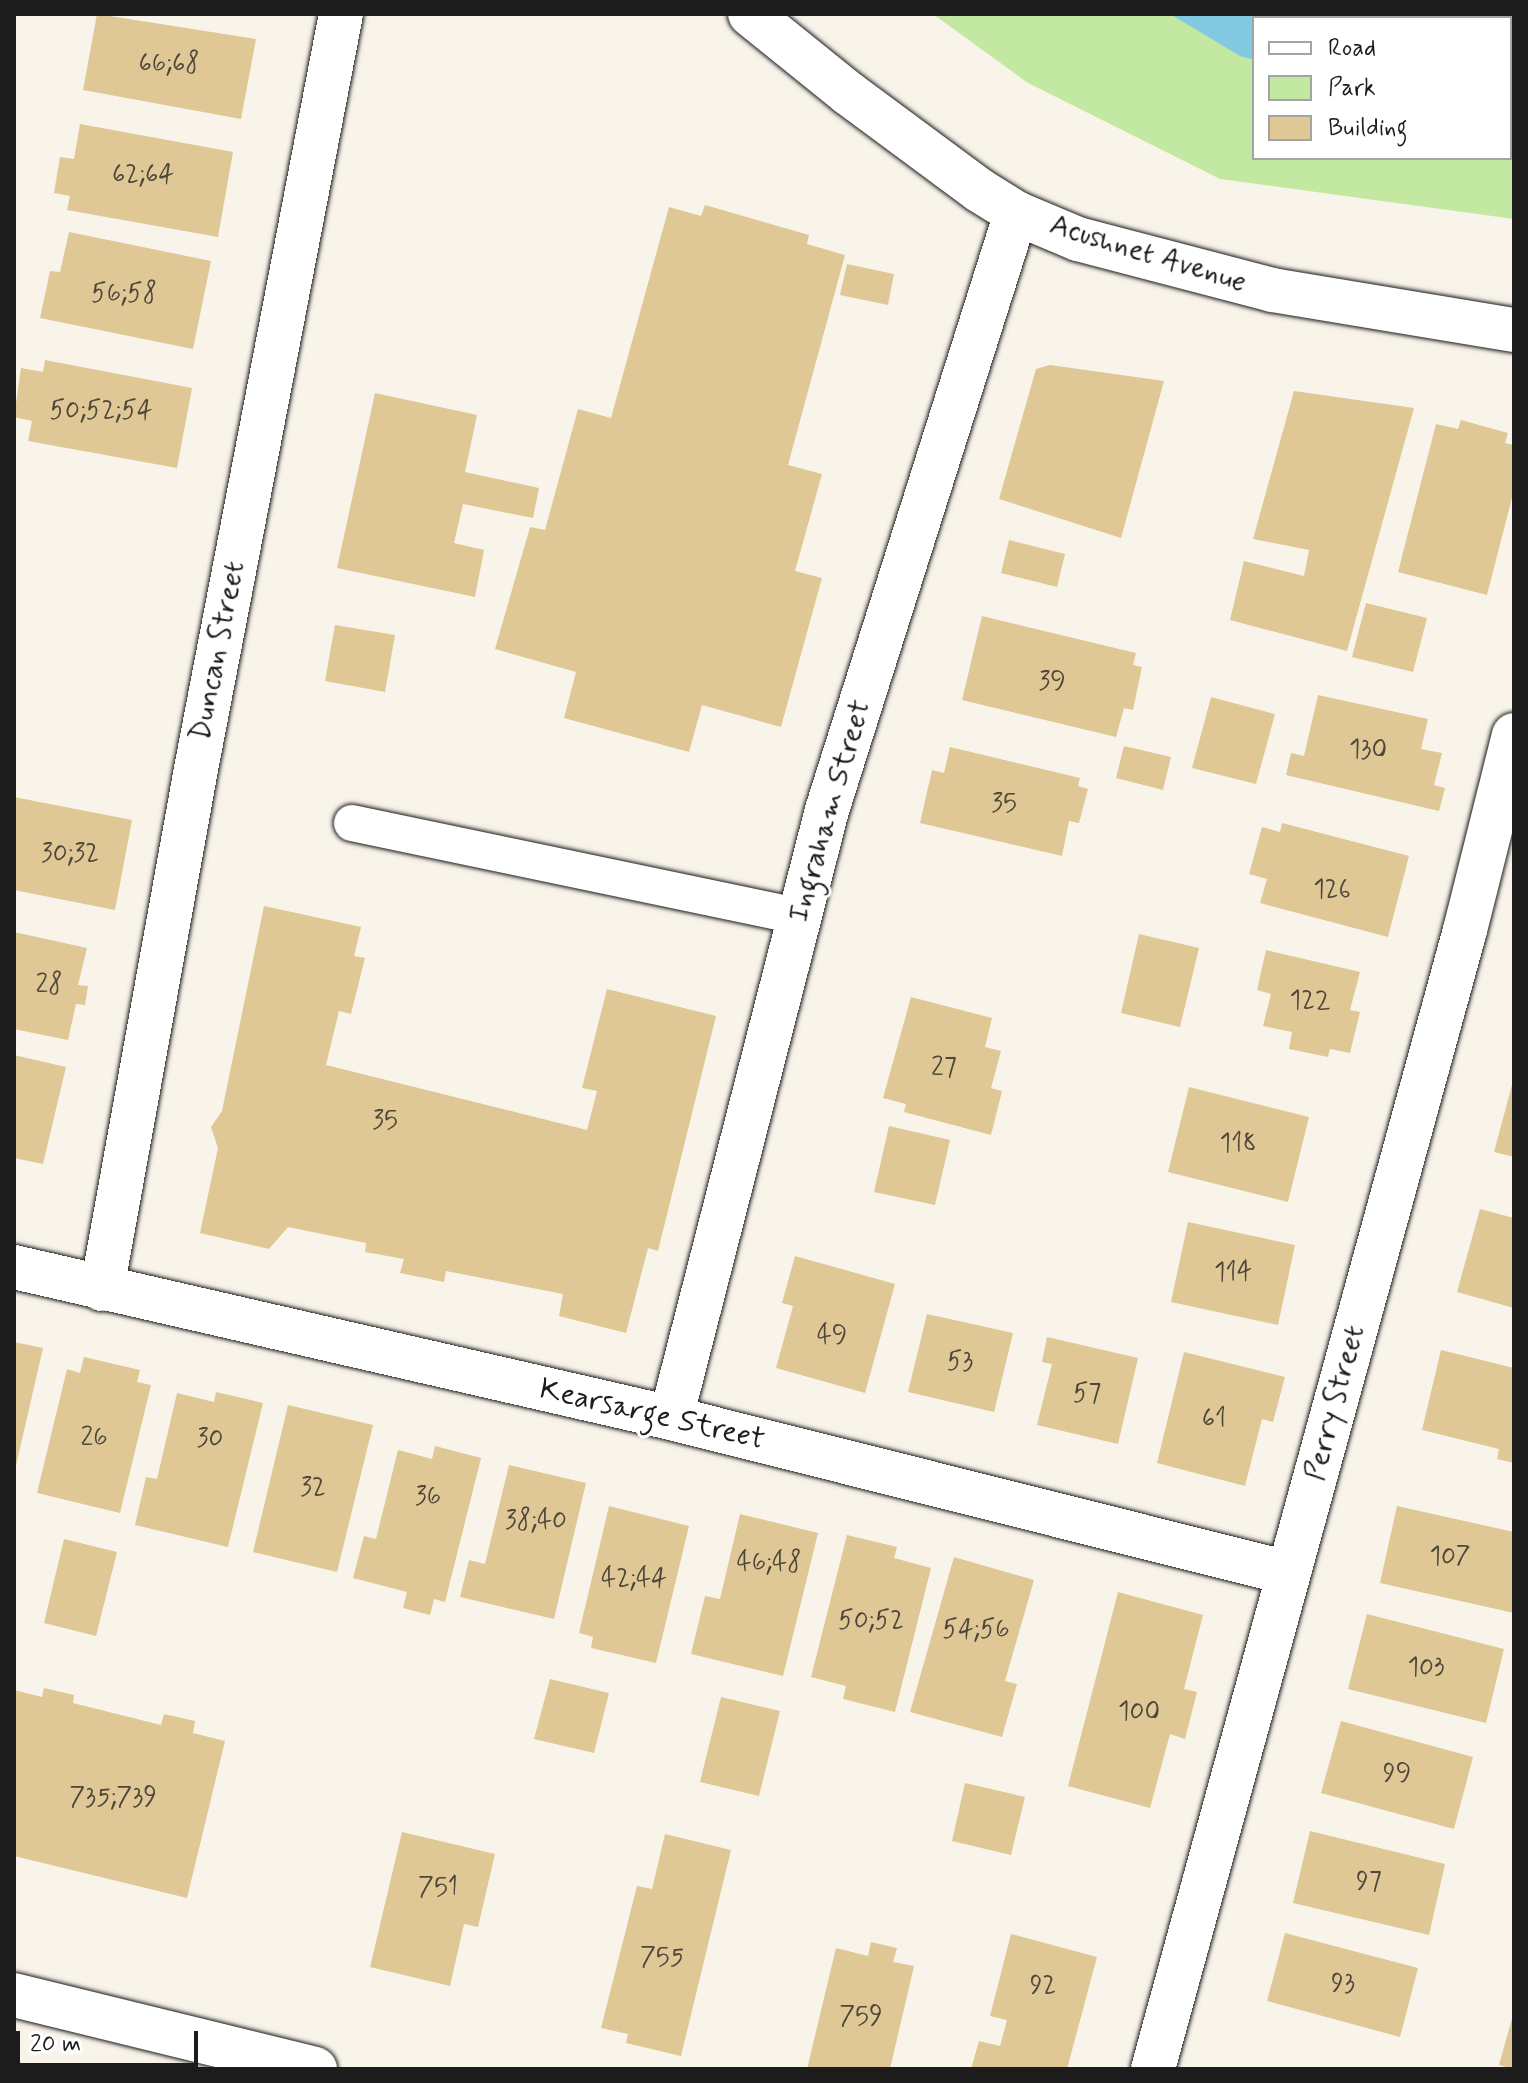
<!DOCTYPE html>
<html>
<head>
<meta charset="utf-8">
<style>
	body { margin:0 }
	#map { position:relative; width:1528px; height:2083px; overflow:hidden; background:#f9f4ea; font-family:Mynerve,sans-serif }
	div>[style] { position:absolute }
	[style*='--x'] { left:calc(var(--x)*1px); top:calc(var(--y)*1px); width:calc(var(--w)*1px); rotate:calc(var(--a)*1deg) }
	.green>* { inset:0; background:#c3e8a2 }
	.water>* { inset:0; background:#81cae2 }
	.building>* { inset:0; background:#dfc796 }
	.roads { filter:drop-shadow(0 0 2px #1c1c1c) drop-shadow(0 0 2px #1c1c1c) }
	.lane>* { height:36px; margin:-18px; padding:0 18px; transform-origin:18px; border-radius:18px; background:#fff }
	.street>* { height:44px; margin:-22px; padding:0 22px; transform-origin:22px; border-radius:22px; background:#fff }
	.secondary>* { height:44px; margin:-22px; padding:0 22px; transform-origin:22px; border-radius:22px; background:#fff }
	span { translate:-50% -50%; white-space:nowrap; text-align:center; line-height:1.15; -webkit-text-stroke:6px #fff; paint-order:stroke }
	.number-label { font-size:26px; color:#4d473a }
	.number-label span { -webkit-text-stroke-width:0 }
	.street-label { font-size:30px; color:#1c1c1c }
	.frame { position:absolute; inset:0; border:16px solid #1c1c1c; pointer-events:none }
	.legend { position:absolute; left:1252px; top:16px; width:260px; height:144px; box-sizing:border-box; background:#fff; border:2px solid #a4a4a4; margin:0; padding:10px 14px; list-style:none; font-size:24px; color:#1c1c1c }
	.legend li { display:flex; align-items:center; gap:16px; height:40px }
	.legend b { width:40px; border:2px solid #a4a4a4 }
	.scale { position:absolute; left:16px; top:2031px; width:182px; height:36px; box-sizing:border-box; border:4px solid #1c1c1c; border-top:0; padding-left:10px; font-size:24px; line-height:28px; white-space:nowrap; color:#1c1c1c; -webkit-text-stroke:6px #fff; paint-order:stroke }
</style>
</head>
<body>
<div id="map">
	<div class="green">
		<i style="clip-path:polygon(evenodd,933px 14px,1514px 14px,1514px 219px,1220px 179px,1028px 83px,933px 14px,1254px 18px,1510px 18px,1510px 158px,1254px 158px,1254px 18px)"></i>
	</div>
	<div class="water">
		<i style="clip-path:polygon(1170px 14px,1514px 14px,1514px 35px,1510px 39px,1510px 18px,1254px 18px,1254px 60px,1240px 56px)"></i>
	</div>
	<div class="building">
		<i style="clip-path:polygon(97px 14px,256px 39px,241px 119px,83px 90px)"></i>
		<i style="clip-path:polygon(80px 124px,233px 152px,218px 237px,67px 210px,70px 196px,54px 193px,60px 157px,74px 159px)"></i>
		<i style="clip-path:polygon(705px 205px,809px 235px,807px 244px,845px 255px,788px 465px,822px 474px,795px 571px,822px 578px,781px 727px,702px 705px,689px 752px,564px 718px,576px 672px,495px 649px,530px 527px,545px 530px,578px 409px,611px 418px,669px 207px,701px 216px)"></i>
		<i style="clip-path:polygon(69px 232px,211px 261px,193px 349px,40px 318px,50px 271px,60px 272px)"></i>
		<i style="clip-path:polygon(847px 264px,894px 274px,888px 305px,840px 295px)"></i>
		<i style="clip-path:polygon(45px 360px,192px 388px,177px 468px,28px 441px,32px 421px,14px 417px,21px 368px,43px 372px)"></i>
		<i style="clip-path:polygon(1050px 365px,1164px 381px,1121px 538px,999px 499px,1036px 369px)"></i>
		<i style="clip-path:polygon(1294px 391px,1414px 408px,1347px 651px,1230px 620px,1244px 561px,1304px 576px,1309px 550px,1253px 539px)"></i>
		<i style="clip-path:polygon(375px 393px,477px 415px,465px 472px,539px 488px,533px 518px,463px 504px,454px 543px,484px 550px,475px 597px,337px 568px)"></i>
		<i style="clip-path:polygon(1461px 420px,1508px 433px,1505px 443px,1514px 445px,1514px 490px,1487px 595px,1398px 572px,1436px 424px,1458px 429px)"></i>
		<i style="clip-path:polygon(1009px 540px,1065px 554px,1057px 587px,1001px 573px)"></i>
		<i style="clip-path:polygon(1366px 603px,1427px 618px,1413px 672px,1352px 657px)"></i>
		<i style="clip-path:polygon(982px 616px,1136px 653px,1133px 665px,1142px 667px,1133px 710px,1124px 708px,1116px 737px,962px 700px)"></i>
		<i style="clip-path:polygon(335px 625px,395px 635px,385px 692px,325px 681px)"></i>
		<i style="clip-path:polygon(1318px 695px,1428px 719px,1421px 749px,1442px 753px,1434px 785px,1445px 788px,1439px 811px,1286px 775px,1291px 753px,1304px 756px)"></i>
		<i style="clip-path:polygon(1211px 697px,1275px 714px,1256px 784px,1192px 768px)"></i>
		<i style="clip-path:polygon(1124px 746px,1171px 757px,1163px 790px,1116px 778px)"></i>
		<i style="clip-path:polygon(950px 747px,1080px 778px,1078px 786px,1088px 789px,1079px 823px,1069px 821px,1062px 856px,920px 823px,932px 770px,944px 773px)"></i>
		<i style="clip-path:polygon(14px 797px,132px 820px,115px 910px,14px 890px)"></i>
		<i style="clip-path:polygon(1282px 823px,1409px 856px,1388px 937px,1260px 903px,1267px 879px,1249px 874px,1262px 827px,1280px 832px)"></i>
		<i style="clip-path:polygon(264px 906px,361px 927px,354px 956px,365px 958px,351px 1014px,339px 1011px,326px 1065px,587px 1130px,597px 1091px,582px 1088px,607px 989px,716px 1016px,658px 1251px,648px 1248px,626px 1333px,559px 1316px,563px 1294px,446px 1271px,444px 1282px,400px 1273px,404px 1259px,365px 1252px,366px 1243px,288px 1227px,269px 1249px,200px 1233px,218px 1148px,211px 1127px,222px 1111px)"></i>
		<i style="clip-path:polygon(14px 932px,87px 948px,78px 985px,88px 986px,85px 1005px,76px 1004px,68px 1040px,14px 1029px)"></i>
		<i style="clip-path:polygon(1139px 934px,1199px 948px,1180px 1027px,1121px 1013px)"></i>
		<i style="clip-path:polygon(1266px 950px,1360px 972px,1350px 1010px,1360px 1012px,1350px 1053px,1330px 1049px,1328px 1057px,1289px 1049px,1292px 1032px,1263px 1026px,1271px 994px,1257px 990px)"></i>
		<i style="clip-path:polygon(911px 997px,992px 1018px,985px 1047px,1001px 1051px,991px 1088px,1002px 1091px,991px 1135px,904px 1112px,906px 1104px,883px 1098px)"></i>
		<i style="clip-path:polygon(14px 1055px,66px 1067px,43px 1164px,14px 1158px)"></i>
		<i style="clip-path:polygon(1513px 1081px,1514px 1081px,1514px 1157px,1494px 1152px)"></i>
		<i style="clip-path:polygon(1189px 1087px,1309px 1117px,1288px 1202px,1168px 1172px)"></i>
		<i style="clip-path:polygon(889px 1126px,950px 1140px,935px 1205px,874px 1192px)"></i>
		<i style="clip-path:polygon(1480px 1209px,1514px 1218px,1514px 1308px,1457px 1292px)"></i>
		<i style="clip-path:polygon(1188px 1222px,1295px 1245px,1278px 1325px,1171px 1302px)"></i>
		<i style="clip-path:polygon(795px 1256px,895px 1284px,865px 1393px,776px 1368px,793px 1306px,782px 1303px)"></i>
		<i style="clip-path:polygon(927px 1314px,1013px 1333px,994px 1412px,908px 1392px)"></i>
		<i style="clip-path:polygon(1047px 1337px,1138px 1358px,1118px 1444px,1037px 1425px,1052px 1364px,1042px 1362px)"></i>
		<i style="clip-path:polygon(14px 1342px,43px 1348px,15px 1470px,14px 1470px)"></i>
		<i style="clip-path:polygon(1441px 1350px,1514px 1368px,1514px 1463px,1497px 1459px,1499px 1449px,1422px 1430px)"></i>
		<i style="clip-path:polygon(1184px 1352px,1285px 1377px,1273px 1422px,1262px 1419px,1245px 1486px,1157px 1463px)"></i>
		<i style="clip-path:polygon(84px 1357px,140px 1370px,137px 1382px,151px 1385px,120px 1513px,37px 1493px,67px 1369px,80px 1373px)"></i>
		<i style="clip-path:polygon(216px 1392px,263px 1403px,228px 1547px,135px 1525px,146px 1477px,157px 1479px,177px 1393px,214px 1402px)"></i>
		<i style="clip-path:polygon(288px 1405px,373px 1425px,337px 1572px,253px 1552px)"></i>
		<i style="clip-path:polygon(435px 1446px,481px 1458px,445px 1602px,434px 1599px,430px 1615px,403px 1608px,407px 1592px,353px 1578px,364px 1536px,376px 1539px,398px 1450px,432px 1459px)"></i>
		<i style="clip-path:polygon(509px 1465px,586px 1483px,554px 1619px,460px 1597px,469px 1560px,485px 1564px)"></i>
		<i style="clip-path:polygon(609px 1506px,689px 1526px,656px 1663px,591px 1648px,593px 1637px,579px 1633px)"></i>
		<i style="clip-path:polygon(1397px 1506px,1514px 1532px,1514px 1613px,1380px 1583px)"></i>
		<i style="clip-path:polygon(740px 1514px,818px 1533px,783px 1676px,691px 1654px,705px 1596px,720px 1599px)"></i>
		<i style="clip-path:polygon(847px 1535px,897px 1547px,894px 1558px,931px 1568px,895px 1712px,843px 1699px,846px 1686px,811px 1677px)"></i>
		<i style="clip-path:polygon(64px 1539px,117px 1552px,96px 1636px,44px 1623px)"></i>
		<i style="clip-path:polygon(954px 1557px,1034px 1580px,1005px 1681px,1017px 1684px,1002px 1737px,910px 1712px)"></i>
		<i style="clip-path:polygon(1118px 1592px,1203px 1615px,1184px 1689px,1197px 1692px,1185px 1739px,1170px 1734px,1150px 1808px,1068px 1786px)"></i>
		<i style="clip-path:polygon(1367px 1614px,1504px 1649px,1486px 1723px,1348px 1689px)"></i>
		<i style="clip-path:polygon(550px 1679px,609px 1693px,594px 1753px,534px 1739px)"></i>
		<i style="clip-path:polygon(44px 1688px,74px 1695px,73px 1703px,161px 1725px,164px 1714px,195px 1721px,193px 1733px,225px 1741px,187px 1898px,14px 1856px,14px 1690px,42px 1697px)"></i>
		<i style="clip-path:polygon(721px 1697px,780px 1711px,759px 1796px,700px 1782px)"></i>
		<i style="clip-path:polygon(1341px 1721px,1473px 1757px,1454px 1829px,1321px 1793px)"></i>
		<i style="clip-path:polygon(965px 1783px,1025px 1797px,1011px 1855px,952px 1841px)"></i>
		<i style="clip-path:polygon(1310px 1831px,1445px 1864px,1429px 1935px,1293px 1903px)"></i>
		<i style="clip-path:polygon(402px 1832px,495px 1854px,478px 1927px,464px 1924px,450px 1986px,370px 1967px)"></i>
		<i style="clip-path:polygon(665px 1834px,731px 1850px,681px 2056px,626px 2043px,628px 2034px,601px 2028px,637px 1886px,652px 1889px)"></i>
		<i style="clip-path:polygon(1285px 1933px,1418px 1968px,1400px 2037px,1267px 2001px)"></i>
		<i style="clip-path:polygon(1011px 1934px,1097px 1957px,1067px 2069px,971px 2069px,979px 2041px,1000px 2046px,1007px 2020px,990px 2016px)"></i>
		<i style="clip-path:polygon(871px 1942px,897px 1948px,893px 1962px,914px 1966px,890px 2069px,807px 2069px,836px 1948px,868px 1956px)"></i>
		<i style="clip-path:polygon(1513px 2015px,1514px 2015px,1514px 2069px,1499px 2065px)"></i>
	</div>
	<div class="roads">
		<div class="lane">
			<i style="--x:352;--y:823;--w:457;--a:11.8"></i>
		</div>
		<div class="street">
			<i style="--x:14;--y:1267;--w:674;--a:12.94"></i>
			<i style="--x:671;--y:1418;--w:636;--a:14.1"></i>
			<i style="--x:102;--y:1289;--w:528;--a:-79.75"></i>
			<i style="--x:196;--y:769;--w:769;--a:-79.13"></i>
			<i style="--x:671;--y:1418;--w:628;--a:-75.61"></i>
			<i style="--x:827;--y:810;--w:626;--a:-72.43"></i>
			<i style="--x:1153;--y:2069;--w:1181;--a:-74.68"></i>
			<i style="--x:1465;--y:930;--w:201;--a:-75.9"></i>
		</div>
		<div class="secondary">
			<i style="--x:750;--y:14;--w:126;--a:38.9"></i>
			<i style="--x:848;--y:93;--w:163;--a:36.5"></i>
			<i style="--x:979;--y:190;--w:44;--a:31.9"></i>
			<i style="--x:1016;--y:213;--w:67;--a:22.8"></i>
			<i style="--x:1078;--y:239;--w:201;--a:14.7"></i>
			<i style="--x:1272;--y:290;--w:245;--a:9.4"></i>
			<i style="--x:14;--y:1995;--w:310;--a:13.8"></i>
		</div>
	</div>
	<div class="number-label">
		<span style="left:169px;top:65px">66;68</span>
		<span style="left:143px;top:176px">62;64</span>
		<span style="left:124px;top:295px">56;58</span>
		<span style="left:101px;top:412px">50;52;54</span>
		<span style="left:1052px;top:683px">39</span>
		<span style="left:1368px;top:751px">130</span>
		<span style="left:1004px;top:805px">35</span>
		<span style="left:70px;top:855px">30;32</span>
		<span style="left:1332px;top:891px">126</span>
		<span style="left:49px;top:986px">28</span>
		<span style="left:1310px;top:1002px">122</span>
		<span style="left:944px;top:1069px">27</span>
		<span style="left:385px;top:1122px">35</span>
		<span style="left:1238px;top:1145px">118</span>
		<span style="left:1233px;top:1274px">114</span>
		<span style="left:832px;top:1337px">49</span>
		<span style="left:960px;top:1363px">53</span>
		<span style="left:1087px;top:1395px">57</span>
		<span style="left:1214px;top:1420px">61</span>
		<span style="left:94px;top:1439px">26</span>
		<span style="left:210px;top:1440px">30</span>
		<span style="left:313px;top:1489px">32</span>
		<span style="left:428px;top:1498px">36</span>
		<span style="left:536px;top:1522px">38;40</span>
		<span style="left:1450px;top:1558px">107</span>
		<span style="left:769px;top:1564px">46;48</span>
		<span style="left:634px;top:1580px">42;44</span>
		<span style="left:871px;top:1622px">50;52</span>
		<span style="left:976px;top:1631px">54;56</span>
		<span style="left:1426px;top:1669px">103</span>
		<span style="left:1139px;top:1713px">100</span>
		<span style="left:1397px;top:1775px">99</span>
		<span style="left:113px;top:1799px">735;739</span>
		<span style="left:1369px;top:1883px">97</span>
		<span style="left:438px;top:1889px">751</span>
		<span style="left:662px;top:1959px">755</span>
		<span style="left:1343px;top:1985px">93</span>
		<span style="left:1043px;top:1987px">92</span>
		<span style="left:861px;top:2018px">759</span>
	</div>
	<div class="street-label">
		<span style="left:1148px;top:254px;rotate:17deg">Acushnet Avenue</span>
		<span style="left:218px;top:651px;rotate:-79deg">Duncan Street</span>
		<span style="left:830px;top:811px;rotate:-74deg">Ingraham Street</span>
		<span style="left:1335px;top:1403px;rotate:-75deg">Perry Street</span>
		<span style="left:652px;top:1415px;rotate:13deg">Kearsarge Street</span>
	</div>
	<div class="frame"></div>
	<ul class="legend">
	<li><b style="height:10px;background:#fff"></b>Road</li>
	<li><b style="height:22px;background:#c3e8a2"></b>Park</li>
	<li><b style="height:22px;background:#dfc796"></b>Building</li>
	</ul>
	<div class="scale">20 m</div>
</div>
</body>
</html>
